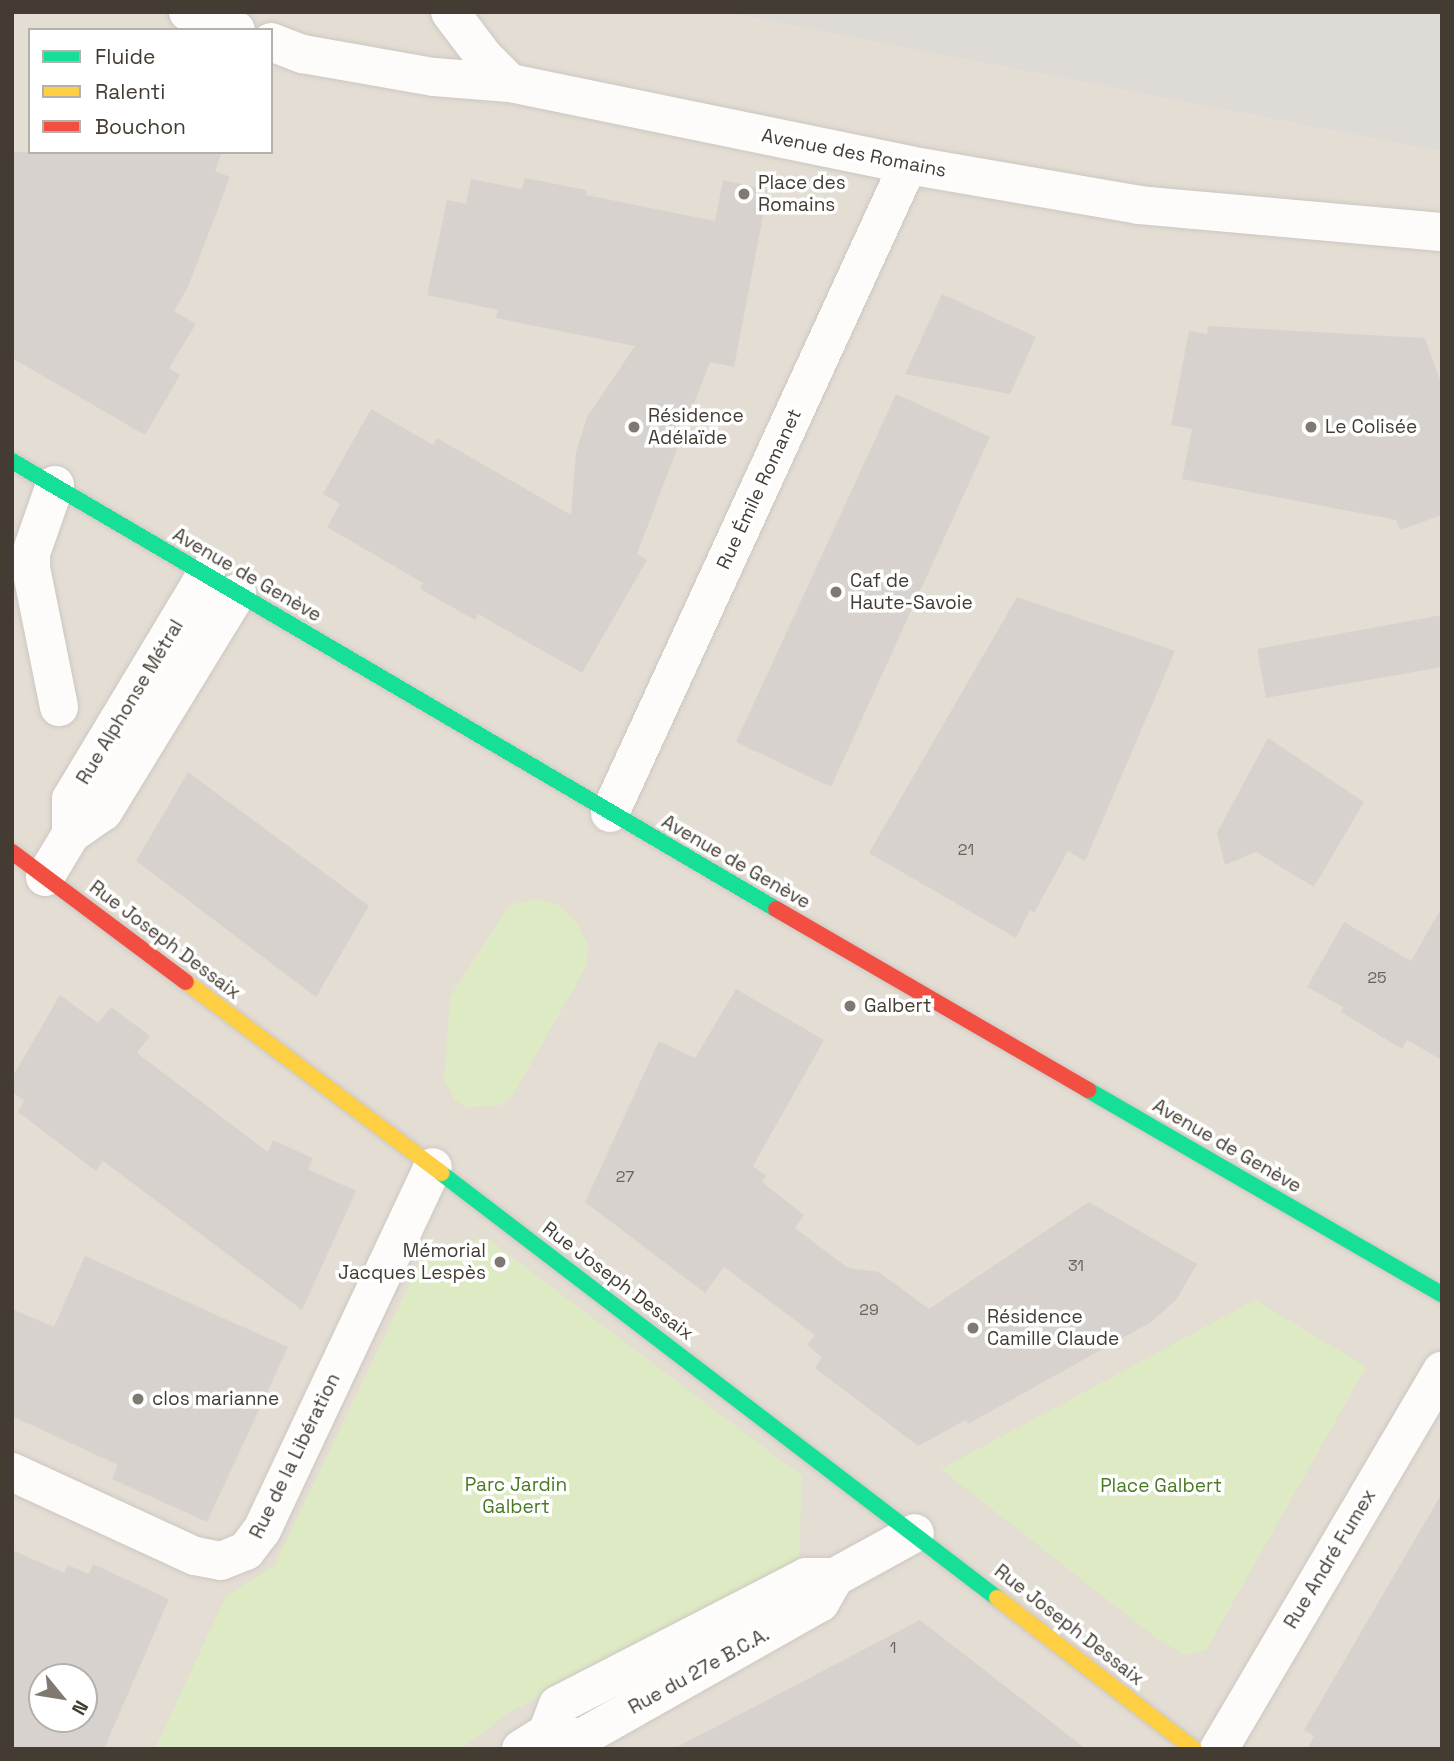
<!DOCTYPE html>
<html>
<head>
<meta charset="utf-8">
<style>
	body { margin:0 }
	#map { position:relative; width:1454px; height:1761px; overflow:hidden; background:#efebe6; font-family:"Space Grotesk",sans-serif }
	div>[style] { position:absolute }
	[style*='--x'] { left:calc(var(--x)*1px); top:calc(var(--y)*1px); width:calc(var(--w)*1px); rotate:calc(var(--a)*1deg) }
	.residential>* { inset:0; background:#e4ddd3 }
	.green>* { inset:0; background:#deeac3 }
	.parking>* { inset:0; background:#dedad6 }
	.building>* { inset:0; background:#d7d2cd }
	.roads { filter:drop-shadow(0 0 2px #cbc7c2) drop-shadow(0 0 2px #cbc7c2) }
	.street>* { height:38px; margin:-19px; padding:0 19px; transform-origin:19px; border-radius:19px; background:#fdfcfb }
	.fast>* { height:16px; margin:-8px; padding:0 8px; transform-origin:8px; border-radius:8px; background:#16e098 }
	.slow>* { height:16px; margin:-8px; padding:0 8px; transform-origin:8px; border-radius:8px; background:#ffcf43 }
	.jam>* { height:16px; margin:-8px; padding:0 8px; transform-origin:8px; border-radius:8px; background:#f24e42 }
	.dots>* { width:19px; height:19px; translate:-50% -50%; box-sizing:border-box; border:4px solid #fff; border-radius:50% }
	span { translate:-50% -50%; white-space:nowrap; text-align:center; line-height:1.15; -webkit-text-stroke:7px #fff; paint-order:stroke }
	.number-label { font-size:16px; color:#6a635a }
	.number-label span { -webkit-text-stroke-width:0 }
	.street-label { font-size:19px; color:#443c32 }
	.poi-label { font-size:19px; color:#443c32 }
	.left { translate:0 -50%; text-align:left }
	.right { translate:-100% -50%; text-align:right }
	.park-label { font-size:19px; color:#4a7923 }
	.frame { position:absolute; inset:0; border:14px solid #443c32; pointer-events:none }
	.legend { position:absolute; left:28px; top:28px; width:245px; height:126px; box-sizing:border-box; background:#fff; border:2px solid #b4b1ad; margin:0; padding:9px 12px; list-style:none; font-size:21px; color:#443c32 }
	.legend li { display:flex; align-items:center; gap:14px; height:35px }
	.legend b { width:35px; border:2px solid #b4b1ad }
	.north { position:absolute; left:28px; top:1663px; width:70px; height:70px; box-sizing:border-box; background:#fff; border:2px solid #b4b1ad; border-radius:50%; rotate:120deg; font-size:19px; font-weight:700; line-height:28px; text-align:center; color:#443c32 }
	.north::after { content:''; display:block; margin:auto; width:24px; height:32px; background:#807971; clip-path:polygon(50% 0,100% 100%,50% 72%,0 100%) }
</style>
</head>
<body>
<div id="map">
	<div class="residential">
		<i style="clip-path:polygon(evenodd,12px 12px,1442px 12px,1442px 1749px,12px 1749px,12px 12px,30px 30px,271px 30px,271px 152px,30px 152px,30px 30px,12px 12px,42px 1677px,84px 1677px,84px 1719px,42px 1719px,42px 1677px)"></i>
	</div>
	<div class="green">
		<i style="clip-path:polygon(540px 899px,560px 906px,576px 921px,588px 945px,587px 965px,513px 1095px,501px 1105px,466px 1108px,455px 1100px,444px 1080px,450px 997px,508px 908px,516px 903px)"></i>
		<i style="clip-path:polygon(487px 1238px,802px 1476px,799px 1561px,510px 1712px,461px 1749px,155px 1749px,226px 1596px,274px 1566px,427px 1248px)"></i>
		<i style="clip-path:polygon(1255px 1300px,1366px 1367px,1206px 1650px,1184px 1655px,1156px 1638px,941px 1469px)"></i>
	</div>
	<div class="parking">
		<i style="clip-path:polygon(724px 12px,1442px 12px,1442px 150px,1430px 149px)"></i>
	</div>
	<div class="building">
		<i style="clip-path:polygon(12px 152px,222px 152px,215px 171px,230px 177px,188px 287px,174px 311px,196px 324px,169px 368px,180px 375px,145px 435px,12px 358px)"></i>
		<i style="clip-path:polygon(525px 178px,586px 190px,586px 195px,715px 221px,723px 180px,768px 190px,734px 367px,710px 362px,637px 554px,647px 560px,582px 673px,478px 614px,475px 620px,420px 589px,423px 583px,327px 527px,340px 504px,323px 494px,371px 409px,433px 445px,437px 438px,571px 515px,576px 452px,587px 417px,635px 346px,496px 318px,498px 310px,427px 295px,447px 200px,466px 204px,471px 179px,522px 189px)"></i>
		<i style="clip-path:polygon(942px 294px,1036px 337px,1010px 394px,905px 374px)"></i>
		<i style="clip-path:polygon(1208px 326px,1425px 338px,1442px 386px,1442px 515px,1400px 530px,1396px 520px,1182px 479px,1192px 429px,1171px 425px,1189px 331px,1207px 334px)"></i>
		<i style="clip-path:polygon(896px 394px,990px 437px,831px 787px,736px 742px)"></i>
		<i style="clip-path:polygon(1017px 597px,1175px 651px,1085px 861px,1068px 851px,1034px 913px,1030px 910px,1016px 938px,869px 853px)"></i>
		<i style="clip-path:polygon(1442px 615px,1442px 667px,1266px 698px,1257px 649px)"></i>
		<i style="clip-path:polygon(1268px 738px,1364px 802px,1314px 887px,1256px 852px,1225px 865px,1217px 833px)"></i>
		<i style="clip-path:polygon(188px 772px,369px 906px,316px 997px,136px 861px)"></i>
		<i style="clip-path:polygon(1442px 907px,1442px 1060px,1407px 1040px,1402px 1049px,1341px 1012px,1343px 1007px,1307px 987px,1344px 922px,1411px 961px)"></i>
		<i style="clip-path:polygon(736px 989px,824px 1040px,753px 1166px,766px 1176px,762px 1182px,804px 1215px,795px 1228px,848px 1268px,879px 1272px,929px 1309px,1089px 1202px,1197px 1264px,1176px 1300px,1151px 1322px,968px 1424px,966px 1420px,918px 1446px,815px 1368px,822px 1357px,807px 1345px,815px 1335px,724px 1267px,705px 1293px,585px 1202px,659px 1041px,695px 1058px)"></i>
		<i style="clip-path:polygon(60px 995px,98px 1023px,111px 1007px,150px 1036px,137px 1053px,268px 1152px,273px 1140px,313px 1158px,308px 1169px,356px 1191px,302px 1310px,103px 1161px,96px 1171px,18px 1112px,24px 1100px,12px 1092px,12px 1078px)"></i>
		<i style="clip-path:polygon(85px 1256px,288px 1347px,207px 1522px,112px 1479px,118px 1465px,12px 1416px,12px 1309px,54px 1327px)"></i>
		<i style="clip-path:polygon(1442px 1493px,1442px 1749px,1307px 1749px,1314px 1736px,1304px 1730px)"></i>
		<i style="clip-path:polygon(evenodd,12px 1550px,64px 1573px,68px 1565px,89px 1574px,93px 1564px,169px 1599px,104px 1749px,12px 1749px,12px 1550px,42px 1677px,84px 1677px,84px 1719px,42px 1719px,42px 1677px)"></i>
		<i style="clip-path:polygon(920px 1620px,1086px 1749px,673px 1749px,796px 1685px)"></i>
	</div>
	<div class="roads">
		<div class="street">
			<i style="--x:188;--y:12;--w:51;--a:20.6"></i>
			<i style="--x:450;--y:12;--w:56;--a:52.9"></i>
			<i style="--x:484;--y:57;--w:37;--a:45"></i>
			<i style="--x:271;--y:42;--w:34;--a:21"></i>
			<i style="--x:303;--y:54;--w:133;--a:10"></i>
			<i style="--x:434;--y:77;--w:76;--a:4.5"></i>
			<i style="--x:510;--y:83;--w:406;--a:11.6"></i>
			<i style="--x:908;--y:165;--w:234;--a:9.8"></i>
			<i style="--x:1139;--y:205;--w:304;--a:5.1"></i>
			<i style="--x:55;--y:485;--w:72;--a:109.4"></i>
			<i style="--x:31;--y:553;--w:15;--a:90"></i>
			<i style="--x:31;--y:568;--w:142;--a:78.6"></i>
			<i style="--x:610;--y:813;--w:713;--a:-65.3"></i>
			<i style="--x:71;--y:834;--w:35;--a:-90"></i>
			<i style="--x:71;--y:799;--w:262;--a:-59"></i>
			<i style="--x:45;--y:877;--w:50;--a:-58.8"></i>
			<i style="--x:71;--y:834;--w:39;--a:-35"></i>
			<i style="--x:103;--y:812;--w:257;--a:-58.5"></i>
			<i style="--x:12;--y:1472;--w:201;--a:24.7"></i>
			<i style="--x:195;--y:1556;--w:26;--a:11"></i>
			<i style="--x:221;--y:1561;--w:27;--a:-22"></i>
			<i style="--x:246;--y:1551;--w:26;--a:-53"></i>
			<i style="--x:262;--y:1530;--w:401;--a:-64.8"></i>
			<i style="--x:547;--y:1733;--w:34;--a:8"></i>
			<i style="--x:581;--y:1738;--w:274;--a:-29.5"></i>
			<i style="--x:820;--y:1603;--w:30;--a:-60"></i>
			<i style="--x:521;--y:1749;--w:31;--a:-32"></i>
			<i style="--x:547;--y:1733;--w:30;--a:-69"></i>
			<i style="--x:558;--y:1705;--w:279;--a:-27.3"></i>
			<i style="--x:806;--y:1577;--w:29;--a:0"></i>
			<i style="--x:835;--y:1577;--w:91;--a:-28.8"></i>
			<i style="--x:1219;--y:1749;--w:439;--a:-59.5"></i>
		</div>
		<div class="fast">
			<i style="--x:12;--y:461;--w:886;--a:30.39"></i>
			<i style="--x:1088;--y:1090;--w:409;--a:30"></i>
			<i style="--x:441;--y:1173;--w:700;--a:37.39"></i>
		</div>
		<div class="slow">
			<i style="--x:186;--y:982;--w:319;--a:36.8"></i>
			<i style="--x:997;--y:1598;--w:248;--a:37.5"></i>
		</div>
		<div class="jam">
			<i style="--x:12;--y:852;--w:217;--a:36.8"></i>
			<i style="--x:776;--y:909;--w:361;--a:30.1"></i>
		</div>
	</div>
	<div class="dots">
		<i style="left:744px;top:194px;background:#807971"></i>
		<i style="left:634px;top:427px;background:#807971"></i>
		<i style="left:1311px;top:427px;background:#807971"></i>
		<i style="left:836px;top:592px;background:#807971"></i>
		<i style="left:850px;top:1006px;background:#807971"></i>
		<i style="left:500px;top:1262px;background:#807971"></i>
		<i style="left:973px;top:1328px;background:#807971"></i>
		<i style="left:138px;top:1399px;background:#807971"></i>
	</div>
	<div class="number-label">
		<span style="left:966px;top:850px">21</span>
		<span style="left:1377px;top:978px">25</span>
		<span style="left:625px;top:1177px">27</span>
		<span style="left:1076px;top:1266px">31</span>
		<span style="left:869px;top:1310px">29</span>
		<span style="left:893px;top:1648px">1</span>
	</div>
	<div class="street-label">
		<span style="left:854px;top:153px;rotate:11deg">Avenue des Romains</span>
		<span style="left:759px;top:489px;rotate:-65deg">Rue Émile Romanet</span>
		<span style="left:247px;top:575px;rotate:30deg">Avenue de Genève</span>
		<span style="left:130px;top:702px;rotate:-59deg">Rue Alphonse Métral</span>
		<span style="left:736px;top:862px;rotate:30deg">Avenue de Genève</span>
		<span style="left:165px;top:940px;rotate:37deg">Rue Joseph Dessaix</span>
		<span style="left:1227px;top:1146px;rotate:30deg">Avenue de Genève</span>
		<span style="left:618px;top:1281px;rotate:37deg">Rue Joseph Dessaix</span>
		<span style="left:295px;top:1456px;rotate:-64deg">Rue de la Libération</span>
		<span style="left:1330px;top:1559px;rotate:-59deg">Rue André Fumex</span>
		<span style="left:1069px;top:1625px;rotate:38deg">Rue Joseph Dessaix</span>
		<span style="left:699px;top:1671px;rotate:-29deg">Rue du 27e B.C.A.</span>
	</div>
	<div class="poi-label">
		<span class="left" style="left:758px;top:194px">Place des<br>Romains</span>
		<span class="left" style="left:648px;top:427px">Résidence<br>Adélaïde</span>
		<span class="left" style="left:1325px;top:427px">Le Colisée</span>
		<span class="left" style="left:850px;top:592px">Caf de<br>Haute-Savoie</span>
		<span class="left" style="left:864px;top:1006px">Galbert</span>
		<span class="right" style="left:486px;top:1262px">Mémorial<br>Jacques Lespès</span>
		<span class="left" style="left:987px;top:1328px">Résidence<br>Camille Claude</span>
		<span class="left" style="left:152px;top:1399px">clos marianne</span>
	</div>
	<div class="park-label">
		<span style="left:516px;top:1496px">Parc Jardin<br>Galbert</span>
		<span style="left:1161px;top:1486px">Place Galbert</span>
	</div>
	<div class="frame"></div>
	<ul class="legend">
	<li><b style="height:9px;background:#16e098"></b>Fluide</li>
	<li><b style="height:9px;background:#ffcf43"></b>Ralenti</li>
	<li><b style="height:9px;background:#f24e42"></b>Bouchon</li>
	</ul>
	<div class="north">N</div>
</div>
</body>
</html>
